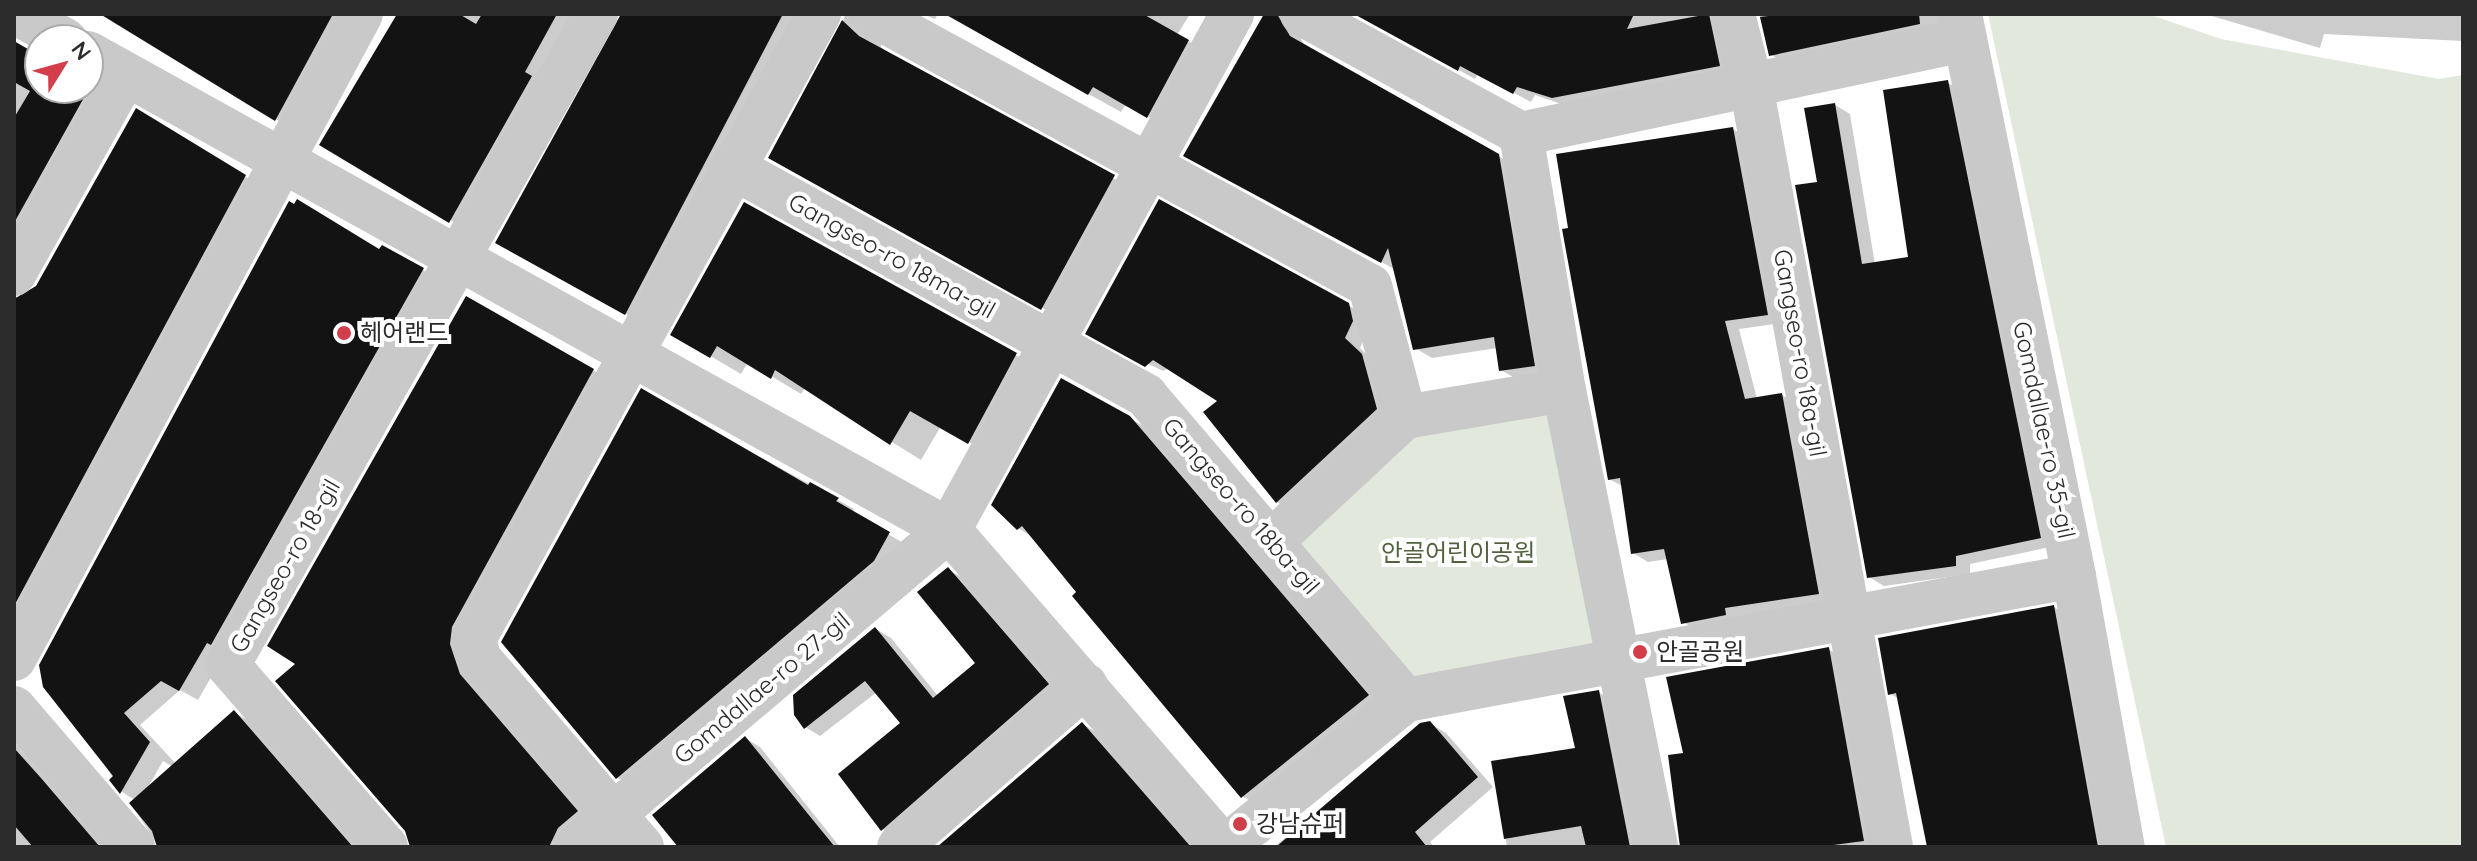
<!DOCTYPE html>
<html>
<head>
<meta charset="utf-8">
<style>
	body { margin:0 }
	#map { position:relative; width:2477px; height:861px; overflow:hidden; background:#fff; font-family:Quicksand,"Noto Sans KR",sans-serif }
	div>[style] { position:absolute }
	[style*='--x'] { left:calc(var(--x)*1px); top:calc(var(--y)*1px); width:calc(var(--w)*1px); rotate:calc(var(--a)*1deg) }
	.green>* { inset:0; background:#e2e8db }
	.shadow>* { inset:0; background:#0003 }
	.building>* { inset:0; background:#131313 }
	.minor>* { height:44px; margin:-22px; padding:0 22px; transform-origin:22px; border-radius:22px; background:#c9c9c9 }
	.dots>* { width:22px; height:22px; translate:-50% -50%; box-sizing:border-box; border:4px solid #fff; border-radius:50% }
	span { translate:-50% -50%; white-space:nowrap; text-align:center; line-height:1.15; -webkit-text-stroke:8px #fff; paint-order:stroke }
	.street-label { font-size:24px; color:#2c2c2c }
	.poi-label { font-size:24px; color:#2c2c2c }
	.left { translate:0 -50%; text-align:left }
	.park-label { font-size:24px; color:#50633e }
	.frame { position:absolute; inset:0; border:16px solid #2c2c2c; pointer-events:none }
	.north { position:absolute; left:24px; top:24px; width:80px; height:80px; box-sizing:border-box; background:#fff; border:2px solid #ababab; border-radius:50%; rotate:53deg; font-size:22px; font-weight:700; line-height:32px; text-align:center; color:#2c2c2c }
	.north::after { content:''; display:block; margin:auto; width:28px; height:36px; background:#d23f4b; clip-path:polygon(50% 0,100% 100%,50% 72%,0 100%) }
</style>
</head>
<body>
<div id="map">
	<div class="green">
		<i style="clip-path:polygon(1988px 14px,2148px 14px,2221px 39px,2439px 79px,2463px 75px,2463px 847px,2166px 847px)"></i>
		<i style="clip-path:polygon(1549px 414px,1595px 645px,1405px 679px,1296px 545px,1412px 438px)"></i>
	</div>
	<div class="shadow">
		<i style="clip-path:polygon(102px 14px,368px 14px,299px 133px)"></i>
		<i style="clip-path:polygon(398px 14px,595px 14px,479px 237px,322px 144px)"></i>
		<i style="clip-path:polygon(621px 14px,827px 14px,660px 333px,532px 262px)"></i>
		<i style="clip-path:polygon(845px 14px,892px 14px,881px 21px,881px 47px,889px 55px,1146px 196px,1075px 326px,803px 176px)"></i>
		<i style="clip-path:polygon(922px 14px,938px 14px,935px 19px)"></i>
		<i style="clip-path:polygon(944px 14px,1190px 14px,1177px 35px,1221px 60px,1180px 134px,1126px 104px,1121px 112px)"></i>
		<i style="clip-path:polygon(1266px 14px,1299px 14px,1293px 26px,1306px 47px,1516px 166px,1551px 375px,1518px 380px,1501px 370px,1497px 348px,1432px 358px,1415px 348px,1396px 270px,1203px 165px)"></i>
		<i style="clip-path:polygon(1357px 14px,1729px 14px,1737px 75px,1570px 107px,1535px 95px,1531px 102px,1478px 74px,1475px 79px)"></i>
		<i style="clip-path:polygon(1759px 14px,1948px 14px,1951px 30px,1788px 64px,1771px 55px)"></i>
		<i style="clip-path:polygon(2205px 14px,2463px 14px,2463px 41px,2324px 34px,2320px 48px)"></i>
		<i style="clip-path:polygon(14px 44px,40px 58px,40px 88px,88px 85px,114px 100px,14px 285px)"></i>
		<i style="clip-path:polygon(1948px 83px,1963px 91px,2055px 546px,1970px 564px,1970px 574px,1884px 586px,1869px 577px,1819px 184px,1835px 105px,1850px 114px,1875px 264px,1910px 258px)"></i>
		<i style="clip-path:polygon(160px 125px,269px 191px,14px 670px,14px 292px,18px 299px,37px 288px)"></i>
		<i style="clip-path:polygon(1733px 129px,1748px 138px,1782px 323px,1739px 329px,1757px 399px,1782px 395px,1797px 404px,1834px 602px,1698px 631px,1683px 622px,1668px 559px,1648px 562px,1633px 553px,1624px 487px,1609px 479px)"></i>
		<i style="clip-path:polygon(745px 205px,1046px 372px,999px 459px,941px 426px,921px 460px,805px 388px,801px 394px,748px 362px,741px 374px,673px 334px)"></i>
		<i style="clip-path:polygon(evenodd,383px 247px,440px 280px,198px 700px,180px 690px,140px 725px,176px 764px,235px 713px,251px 722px,359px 847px,159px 847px,131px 804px,135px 800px,122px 792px,96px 751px,383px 247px,163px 761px,173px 767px,147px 789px,163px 761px)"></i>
		<i style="clip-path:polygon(466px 298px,610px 380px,468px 637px,593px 822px,568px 847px,410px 847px,407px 830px,298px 664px)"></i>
		<i style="clip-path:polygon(1348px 305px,1364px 314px,1368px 330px,1360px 348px,1377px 365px,1392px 418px,1292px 511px,1277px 502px,1220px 401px,1169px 368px,1163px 371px,1103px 342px)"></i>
		<i style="clip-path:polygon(1062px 380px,1147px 428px,1384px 705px,1259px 806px,1242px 796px,1034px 538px,1018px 528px)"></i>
		<i style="clip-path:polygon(642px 391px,854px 509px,852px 513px,905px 544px,634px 787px,618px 778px,504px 646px)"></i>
		<i style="clip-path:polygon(948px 570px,964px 578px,1063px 693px,897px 838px,882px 829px,902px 723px,877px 692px,820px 736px,805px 727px,876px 629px,891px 638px,938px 696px,977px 663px)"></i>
		<i style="clip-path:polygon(2054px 607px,2069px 616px,2111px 847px,1928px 847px,1900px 699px,1890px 694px)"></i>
		<i style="clip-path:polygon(1828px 649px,1844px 658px,1879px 847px,1682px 847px,1686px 755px)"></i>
		<i style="clip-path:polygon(1598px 692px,1614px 701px,1644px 847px,1507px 847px,1494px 763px,1578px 750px)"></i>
		<i style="clip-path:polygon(1429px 723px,1446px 733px,1493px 787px,1430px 842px,1434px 847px,1274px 847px,1421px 725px)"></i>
		<i style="clip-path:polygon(1082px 724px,1098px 733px,1197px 847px,940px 847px)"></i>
		<i style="clip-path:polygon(745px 738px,760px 747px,840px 847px,680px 847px)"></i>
		<i style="clip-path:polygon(14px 742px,106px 847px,14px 847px)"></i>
	</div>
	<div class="building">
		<i style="clip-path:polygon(100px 14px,333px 14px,275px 121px)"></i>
		<i style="clip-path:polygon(397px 14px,459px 14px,476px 24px,482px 14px,557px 14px,525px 72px,532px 76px,449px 223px,319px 145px)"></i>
		<i style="clip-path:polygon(621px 14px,783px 14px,625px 315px,495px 243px)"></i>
		<i style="clip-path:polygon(945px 14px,1143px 14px,1189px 40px,1147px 118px,1093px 87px,1088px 95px)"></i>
		<i style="clip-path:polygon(1264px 14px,1277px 14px,1290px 36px,1499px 154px,1535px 366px,1499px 371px,1494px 337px,1413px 350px,1388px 248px,1381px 263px,1183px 156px)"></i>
		<i style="clip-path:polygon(1354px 14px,1634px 14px,1627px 29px,1709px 14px,1720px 66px,1552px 98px,1517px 87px,1513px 94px,1460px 66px,1458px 71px)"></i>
		<i style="clip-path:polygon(1783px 14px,1919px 14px,1920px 24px,1769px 56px,1760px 17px)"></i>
		<i style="clip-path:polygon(842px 20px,859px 36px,1115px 175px,1041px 310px,768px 158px)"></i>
		<i style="clip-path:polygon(14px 41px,40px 56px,40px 88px,91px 85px,14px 223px,14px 118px,30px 91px,14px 82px)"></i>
		<i style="clip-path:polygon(1948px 80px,2041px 538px,1956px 556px,1956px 566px,1867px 578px,1795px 185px,1817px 182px,1804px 108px,1835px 103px,1862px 264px,1908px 257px,1883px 90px)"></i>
		<i style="clip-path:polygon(136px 108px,246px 175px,14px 606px,14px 299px,36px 286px)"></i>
		<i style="clip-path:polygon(1733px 127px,1768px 315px,1725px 321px,1745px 399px,1782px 393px,1819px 594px,1725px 608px,1726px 615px,1681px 624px,1664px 549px,1631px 554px,1620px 478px,1608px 480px,1562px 229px,1568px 228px,1556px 154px)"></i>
		<i style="clip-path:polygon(297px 199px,379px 249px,382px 245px,424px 268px,211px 645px,207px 643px,179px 691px,161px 681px,124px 713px,150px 742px,120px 794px,109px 780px,113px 776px,43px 687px,39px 665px,289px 201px,294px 204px)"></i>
		<i style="clip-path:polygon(1159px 199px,1349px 303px,1353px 321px,1345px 338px,1362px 354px,1377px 409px,1276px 503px,1203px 412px,1217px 401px,1153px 360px,1145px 367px,1085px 334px)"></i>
		<i style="clip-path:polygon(744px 202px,1017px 353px,968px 444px,910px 411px,890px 445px,775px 370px,771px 379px,717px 346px,710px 358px,670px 335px)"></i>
		<i style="clip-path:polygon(466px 296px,594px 369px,452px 627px,450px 644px,460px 674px,578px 811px,558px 828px,549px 847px,410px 847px,405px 831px,275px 681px,295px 664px,267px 646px)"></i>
		<i style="clip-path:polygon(1061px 378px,1130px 416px,1369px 695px,1241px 798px,1072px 596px,1076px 592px,1022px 526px,1017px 530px,991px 505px)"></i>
		<i style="clip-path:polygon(641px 388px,808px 485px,810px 482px,839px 498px,836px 501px,890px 532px,874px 561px,616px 779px,501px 642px)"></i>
		<i style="clip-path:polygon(948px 567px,1049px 684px,881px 831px,838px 774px,900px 723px,865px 681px,804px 729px,794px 715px,793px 695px,875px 627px,933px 698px,975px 663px,917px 592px)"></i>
		<i style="clip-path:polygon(2054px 605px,2098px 847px,1927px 847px,1896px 693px,1888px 695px,1878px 638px)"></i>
		<i style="clip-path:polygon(1829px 647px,1864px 841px,1818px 847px,1680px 847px,1668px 755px,1683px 753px,1666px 677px)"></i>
		<i style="clip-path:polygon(1599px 690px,1630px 847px,1586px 847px,1581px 826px,1504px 839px,1491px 761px,1575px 748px,1563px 696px)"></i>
		<i style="clip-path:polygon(234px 710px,353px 847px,157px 847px,152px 831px,129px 803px)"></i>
		<i style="clip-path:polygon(1430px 721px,1478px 777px,1415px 832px,1427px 847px,1276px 847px,1420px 723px)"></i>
		<i style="clip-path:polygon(1082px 722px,1191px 847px,937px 847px)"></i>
		<i style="clip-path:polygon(745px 736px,808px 814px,835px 847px,678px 847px,652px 815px)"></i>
		<i style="clip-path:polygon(14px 748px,41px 778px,100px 847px,33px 847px,14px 825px)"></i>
	</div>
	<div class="minor">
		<i style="--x:18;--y:14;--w:54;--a:29"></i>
		<i style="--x:871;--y:14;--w:568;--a:28.59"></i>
		<i style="--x:1370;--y:286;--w:136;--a:75"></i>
		<i style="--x:1302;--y:14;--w:250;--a:28.7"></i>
		<i style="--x:1521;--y:134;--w:454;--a:-12"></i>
		<i style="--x:1733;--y:14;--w:73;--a:75.8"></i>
		<i style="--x:1751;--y:85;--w:775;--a:79.59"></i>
		<i style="--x:1960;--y:14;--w:573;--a:78.53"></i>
		<i style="--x:2074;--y:576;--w:275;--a:79.8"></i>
		<i style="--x:88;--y:53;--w:984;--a:28.99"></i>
		<i style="--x:949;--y:530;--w:420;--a:49.1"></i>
		<i style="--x:1521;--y:134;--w:260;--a:80.5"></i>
		<i style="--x:1564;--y:390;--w:466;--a:78.6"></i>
		<i style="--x:732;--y:167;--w:473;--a:28.9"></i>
		<i style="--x:1146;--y:396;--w:400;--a:49.5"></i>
		<i style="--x:14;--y:274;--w:229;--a:-60.8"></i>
		<i style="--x:1273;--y:540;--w:180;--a:-43"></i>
		<i style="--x:1405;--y:417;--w:161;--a:-9.6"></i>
		<i style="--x:14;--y:659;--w:732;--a:-61.72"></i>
		<i style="--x:14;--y:708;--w:183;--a:49.4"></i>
		<i style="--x:386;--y:847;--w:241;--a:-131"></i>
		<i style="--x:228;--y:665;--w:748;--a:-60.52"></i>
		<i style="--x:575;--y:847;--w:490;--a:-40.3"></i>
		<i style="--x:949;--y:530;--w:589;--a:-61.26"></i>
		<i style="--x:642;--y:847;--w:250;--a:-130.8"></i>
		<i style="--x:479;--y:658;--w:20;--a:-105"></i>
		<i style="--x:474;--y:639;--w:714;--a:-61.1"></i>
		<i style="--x:899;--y:847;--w:247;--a:-40.9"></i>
		<i style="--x:1225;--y:847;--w:233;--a:-39.1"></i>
		<i style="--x:1406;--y:700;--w:679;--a:-10.52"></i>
	</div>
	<div class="dots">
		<i style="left:344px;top:333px;background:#d23f4b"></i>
		<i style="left:1640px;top:652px;background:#d23f4b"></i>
		<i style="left:1240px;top:824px;background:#d23f4b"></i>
	</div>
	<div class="street-label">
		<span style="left:892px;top:256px;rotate:29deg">Gangseo-ro 18ma-gil</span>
		<span style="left:1800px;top:353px;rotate:80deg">Gangseo-ro 18a-gil</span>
		<span style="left:2044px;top:430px;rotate:78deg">Gomdallae-ro 35-gil</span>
		<span style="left:1241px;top:506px;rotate:49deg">Gangseo-ro 18ba-gil</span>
		<span style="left:285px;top:566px;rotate:-60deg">Gangseo-ro 18-gil</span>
		<span style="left:762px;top:688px;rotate:-40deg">Gomdallae-ro 27-gil</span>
	</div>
	<div class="poi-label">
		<span class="left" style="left:360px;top:333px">헤어랜드</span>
		<span class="left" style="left:1656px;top:652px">안골공원</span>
		<span class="left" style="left:1256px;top:824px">강남슈퍼</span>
	</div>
	<div class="park-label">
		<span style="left:1458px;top:553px">안골어린이공원</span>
	</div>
	<div class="frame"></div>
	<div class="north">N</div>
</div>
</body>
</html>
